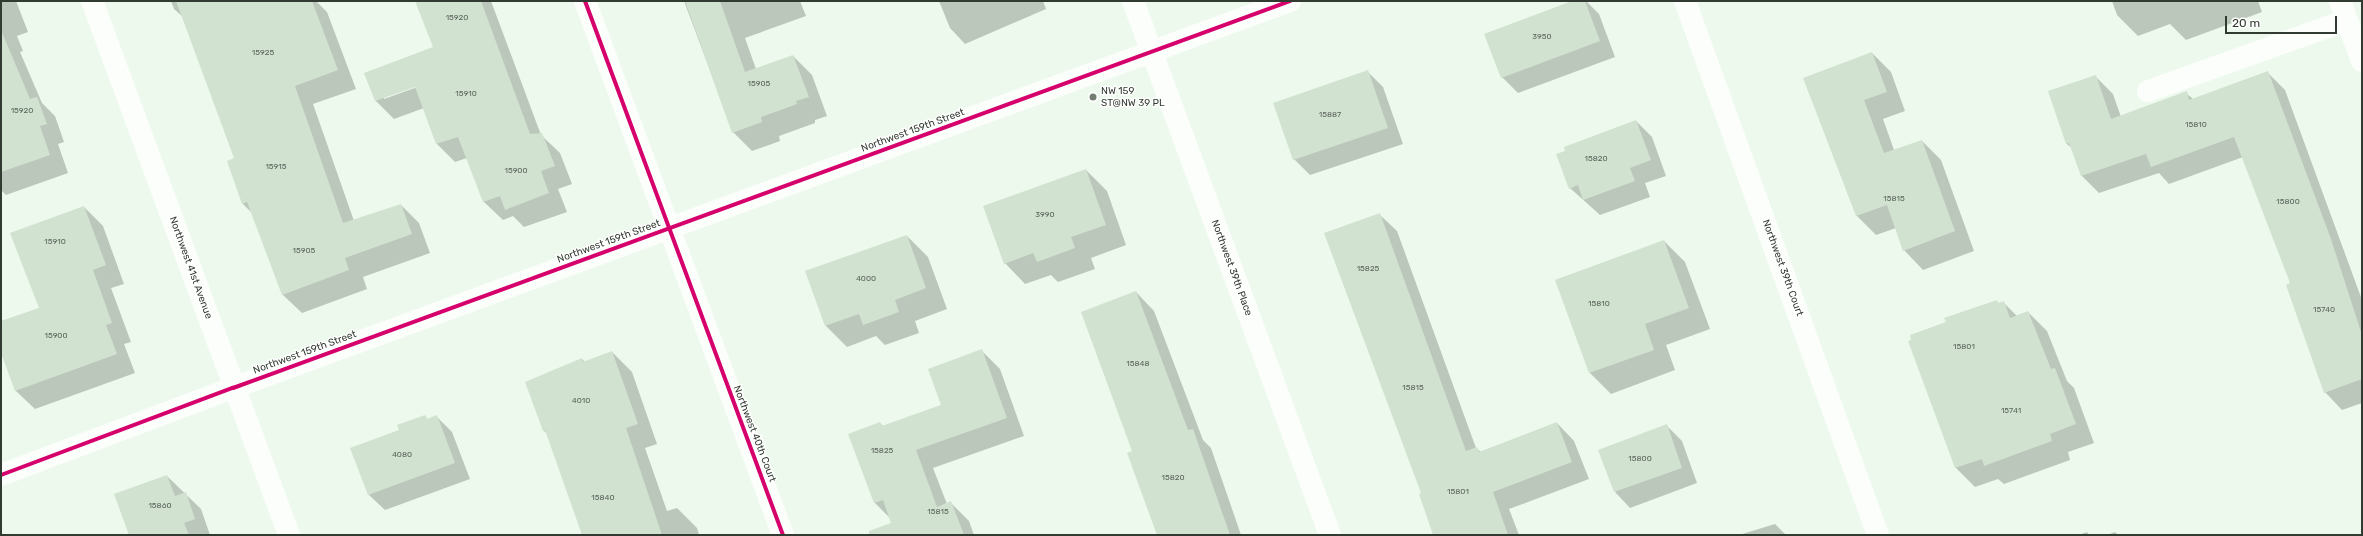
<!DOCTYPE html>
<html>
<head>
<meta charset="utf-8">
<style>
	body { margin:0 }
	#map { position:relative; width:2363px; height:536px; overflow:hidden; background:#ecf9ec; font-family:Rubik,sans-serif }
	div>[style] { position:absolute }
	[style*='--x'] { left:calc(var(--x)*1px); top:calc(var(--y)*1px); width:calc(var(--w)*1px); rotate:calc(var(--a)*1deg) }
	.shadow>* { inset:0; background:#0003 }
	.building>* { inset:0; background:#d1e2d1 }
	.minor>* { height:22px; margin:-11px; padding:0 11px; transform-origin:11px; border-radius:11px; background:#fcfefc }
	.cycleway>* { height:4px; margin:-2px; padding:0 2px; transform-origin:2px; border-radius:2px; background:#d6006c }
	.dots>* { width:11px; height:11px; translate:-50% -50%; box-sizing:border-box; border:2px solid #fff; border-radius:50% }
	span { translate:-50% -50%; white-space:nowrap; text-align:center; line-height:1.15; -webkit-text-stroke:3px #fff; paint-order:stroke }
	.number-label { font-size:8px; color:#5c665c }
	.number-label span { -webkit-text-stroke-width:0 }
	.poi-label { font-size:10px; color:#323b32 }
	.left { translate:0 -50%; text-align:left }
	.street-label { font-size:10px; color:#323b32 }
	.frame { position:absolute; inset:0; border:2px solid #323b32; pointer-events:none }
	.scale { position:absolute; left:2225px; top:16px; width:112px; height:18px; box-sizing:border-box; border:2px solid #323b32; border-top:0; padding-left:5px; font-size:12px; line-height:14px; white-space:nowrap; color:#323b32; -webkit-text-stroke:3px #fff; paint-order:stroke }
</style>
</head>
<body>
<div id="map">
	<div class="shadow">
		<i style="clip-path:polygon(1px 1px,16px 1px,28px 32px,17px 36px,23px 51px,20px 52px,42px 103px,55px 116px,64px 142px,58px 144px,68px 173px,6px 195px,1px 190px)"></i>
		<i style="clip-path:polygon(171px 1px,316px 1px,327px 12px,356px 89px,313px 104px,354px 221px,401px 205px,419px 223px,430px 253px,363px 277px,367px 289px,302px 313px,283px 295px,252px 213px,243px 204px,235px 159px,183px 17px,174px 9px)"></i>
		<i style="clip-path:polygon(evenodd,416px 1px,491px 1px,541px 135px,560px 153px,572px 184px,558px 189px,567px 212px,524px 227px,513px 216px,503px 220px,484px 202px,467px 158px,455px 162px,437px 144px,424px 108px,394px 119px,376px 101px,365px 74px,434px 48px,416px 1px,419px 84px,420px 86px,384px 99px,384px 97px,419px 84px)"></i>
		<i style="clip-path:polygon(684px 1px,800px 1px,806px 16px,745px 38px,756px 69px,793px 56px,812px 75px,827px 116px,815px 120px,815px 123px,779px 136px,780px 141px,752px 151px,733px 132px)"></i>
		<i style="clip-path:polygon(939px 1px,1043px 1px,1046px 9px,965px 44px,950px 28px)"></i>
		<i style="clip-path:polygon(1575px 1px,1586px 1px,1599px 14px,1615px 57px,1518px 93px,1502px 77px)"></i>
		<i style="clip-path:polygon(2112px 1px,2258px 1px,2262px 12px,2186px 40px,2170px 24px,2138px 36px,2117px 15px)"></i>
		<i style="clip-path:polygon(1872px 53px,1891px 72px,1905px 111px,1883px 119px,1894px 150px,1922px 141px,1941px 160px,1974px 251px,1923px 270px,1904px 250px,1896px 228px,1876px 235px,1857px 216px,1804px 79px)"></i>
		<i style="clip-path:polygon(1367px 71px,1383px 87px,1403px 144px,1310px 175px,1294px 159px)"></i>
		<i style="clip-path:polygon(2267px 72px,2285px 90px,2362px 300px,2362px 403px,2342px 410px,2325px 392px,2292px 284px,2243px 157px,2169px 184px,2159px 173px,2099px 193px,2082px 176px,2073px 149px,2067px 144px,2049px 92px,2095px 76px,2113px 94px,2121px 117px,2186px 93px,2193px 99px)"></i>
		<i style="clip-path:polygon(1636px 121px,1652px 137px,1666px 176px,1645px 183px,1650px 197px,1600px 215px,1570px 188px)"></i>
		<i style="clip-path:polygon(1086px 170px,1107px 191px,1126px 245px,1091px 258px,1095px 269px,1058px 282px,1051px 275px,1025px 284px,1005px 263px)"></i>
		<i style="clip-path:polygon(84px 207px,103px 226px,124px 284px,111px 288px,131px 342px,124px 344px,135px 373px,35px 409px,16px 391px,1px 350px,1px 322px,40px 308px)"></i>
		<i style="clip-path:polygon(1379px 214px,1397px 231px,1476px 448px,1481px 452px,1557px 423px,1574px 441px,1589px 479px,1509px 509px,1519px 535px,1434px 535px,1422px 494px)"></i>
		<i style="clip-path:polygon(907px 236px,928px 257px,947px 309px,915px 321px,919px 333px,885px 345px,876px 336px,847px 347px,826px 326px,806px 271px)"></i>
		<i style="clip-path:polygon(1664px 241px,1685px 262px,1710px 329px,1666px 345px,1675px 370px,1611px 394px,1590px 373px,1556px 280px)"></i>
		<i style="clip-path:polygon(1136px 292px,1154px 311px,1203px 440px,1211px 448px,1241px 535px,1158px 535px,1133px 452px)"></i>
		<i style="clip-path:polygon(1997px 301px,1999px 304px,2004px 303px,2017px 316px,2028px 312px,2047px 331px,2067px 381px,2074px 388px,2094px 443px,2068px 452px,2070px 460px,2004px 484px,1998px 479px,1975px 487px,1956px 468px,1909px 342px)"></i>
		<i style="clip-path:polygon(982px 351px,1000px 369px,1024px 436px,933px 468px,947px 504px,951px 503px,969px 521px,974px 535px,897px 535px,891px 519px,874px 502px,880px 423px,883px 426px,942px 405px)"></i>
		<i style="clip-path:polygon(612px 352px,632px 372px,657px 444px,645px 448px,667px 511px,677px 508px,697px 528px,699px 535px,583px 535px,548px 434px,544px 431px,582px 359px,585px 362px)"></i>
		<i style="clip-path:polygon(425px 416px,428px 420px,436px 416px,452px 432px,470px 479px,385px 510px,369px 495px,400px 430px)"></i>
		<i style="clip-path:polygon(1666px 425px,1682px 441px,1697px 483px,1630px 508px,1615px 492px)"></i>
		<i style="clip-path:polygon(167px 476px,201px 509px,210px 535px,130px 535px)"></i>
		<i style="clip-path:polygon(1775px 524px,1786px 535px,1739px 535px)"></i>
		<i style="clip-path:polygon(2087px 532px,2089px 535px,2079px 535px)"></i>
		<i style="clip-path:polygon(2115px 532px,2118px 535px,2107px 535px)"></i>
	</div>
	<div class="building">
		<i style="clip-path:polygon(176px 1px,312px 1px,338px 70px,295px 86px,343px 223px,401px 204px,412px 234px,345px 258px,349px 270px,282px 295px,247px 202px,242px 204px,227px 161px,234px 158px)"></i>
		<i style="clip-path:polygon(415px 1px,481px 1px,530px 134px,542px 133px,555px 166px,541px 171px,549px 193px,505px 210px,500px 196px,483px 202px,458px 137px,436px 144px,415px 87px,375px 101px,364px 73px,433px 47px)"></i>
		<i style="clip-path:polygon(685px 1px,720px 1px,745px 72px,793px 55px,809px 97px,796px 101px,797px 104px,761px 117px,762px 122px,732px 133px)"></i>
		<i style="clip-path:polygon(1572px 1px,1585px 1px,1600px 41px,1501px 78px,1484px 34px)"></i>
		<i style="clip-path:polygon(1px 30px,30px 99px,37px 97px,47px 124px,40px 126px,50px 155px,1px 172px)"></i>
		<i style="clip-path:polygon(1872px 52px,1887px 92px,1864px 100px,1884px 153px,1922px 140px,1955px 231px,1903px 251px,1887px 205px,1856px 216px,1803px 78px)"></i>
		<i style="clip-path:polygon(1368px 70px,1388px 128px,1293px 160px,1273px 103px)"></i>
		<i style="clip-path:polygon(2268px 71px,2331px 239px,2362px 335px,2362px 379px,2324px 393px,2286px 285px,2290px 283px,2234px 137px,2151px 167px,2146px 154px,2081px 176px,2069px 143px,2066px 144px,2048px 91px,2096px 75px,2111px 119px,2187px 91px,2189px 100px)"></i>
		<i style="clip-path:polygon(1636px 120px,1651px 160px,1630px 168px,1635px 181px,1583px 200px,1578px 185px,1569px 189px,1556px 154px,1565px 151px,1564px 147px)"></i>
		<i style="clip-path:polygon(1086px 169px,1106px 225px,1071px 237px,1075px 248px,1037px 262px,1033px 253px,1004px 264px,983px 206px)"></i>
		<i style="clip-path:polygon(84px 206px,106px 265px,93px 270px,112px 323px,106px 325px,117px 354px,15px 391px,1px 353px,1px 321px,39px 308px,10px 233px)"></i>
		<i style="clip-path:polygon(1380px 213px,1466px 451px,1477px 447px,1479px 452px,1557px 422px,1572px 462px,1493px 492px,1508px 535px,1433px 535px,1419px 494px,1421px 493px,1324px 233px)"></i>
		<i style="clip-path:polygon(907px 235px,926px 288px,895px 300px,899px 312px,863px 325px,859px 314px,825px 326px,805px 271px)"></i>
		<i style="clip-path:polygon(1664px 240px,1689px 308px,1645px 324px,1654px 350px,1589px 373px,1555px 280px)"></i>
		<i style="clip-path:polygon(1136px 291px,1188px 430px,1193px 429px,1230px 535px,1157px 535px,1127px 453px,1132px 451px,1081px 312px)"></i>
		<i style="clip-path:polygon(1997px 300px,1998px 303px,2004px 301px,2010px 318px,2028px 311px,2051px 369px,2055px 368px,2076px 424px,2050px 434px,2052px 441px,1984px 466px,1982px 459px,1955px 468px,1908px 341px,1911px 340px,1910px 335px,1946px 322px,1944px 318px)"></i>
		<i style="clip-path:polygon(982px 349px,1007px 418px,916px 450px,937px 507px,951px 501px,964px 535px,869px 535px,869px 531px,891px 523px,883px 500px,874px 503px,848px 434px,880px 422px,882px 426px,941px 405px,928px 369px)"></i>
		<i style="clip-path:polygon(612px 351px,638px 424px,626px 428px,662px 535px,582px 535px,545px 430px,543px 431px,525px 382px,582px 358px,583px 362px)"></i>
		<i style="clip-path:polygon(425px 415px,427px 419px,437px 415px,455px 463px,368px 495px,350px 448px,399px 430px,397px 425px)"></i>
		<i style="clip-path:polygon(1667px 424px,1682px 468px,1614px 492px,1598px 450px)"></i>
		<i style="clip-path:polygon(167px 475px,175px 496px,186px 492px,195px 519px,184px 523px,189px 535px,129px 535px,114px 494px)"></i>
	</div>
	<div class="minor">
		<i style="--x:92;--y:1;--w:569;--a:69.75"></i>
		<i style="--x:585;--y:1;--w:570;--a:69.66"></i>
		<i style="--x:1133;--y:1;--w:569;--a:69.75"></i>
		<i style="--x:1685;--y:1;--w:568;--a:70.13"></i>
		<i style="--x:2340;--y:1;--w:64;--a:69.9"></i>
		<i style="--x:2148;--y:91;--w:211;--a:-19.6"></i>
		<i style="--x:1;--y:475;--w:248;--a:-20.6"></i>
		<i style="--x:233;--y:388;--w:1126;--a:-20.11"></i>
	</div>
	<div class="cycleway">
		<i style="--x:585;--y:1;--w:570;--a:69.66"></i>
		<i style="--x:1;--y:475;--w:248;--a:-20.6"></i>
		<i style="--x:233;--y:388;--w:1126;--a:-20.11"></i>
	</div>
	<div class="dots">
		<i style="left:1093px;top:97px;background:#737e73"></i>
	</div>
	<div class="number-label">
		<span style="left:457px;top:18px">15920</span>
		<span style="left:1542px;top:37px">3950</span>
		<span style="left:263px;top:53px">15925</span>
		<span style="left:759px;top:84px">15905</span>
		<span style="left:466px;top:94px">15910</span>
		<span style="left:22px;top:111px">15920</span>
		<span style="left:1330px;top:115px">15887</span>
		<span style="left:2196px;top:125px">15810</span>
		<span style="left:1596px;top:159px">15820</span>
		<span style="left:276px;top:167px">15915</span>
		<span style="left:516px;top:171px">15900</span>
		<span style="left:1894px;top:199px">15815</span>
		<span style="left:2288px;top:202px">15800</span>
		<span style="left:1045px;top:215px">3990</span>
		<span style="left:55px;top:242px">15910</span>
		<span style="left:304px;top:251px">15905</span>
		<span style="left:1368px;top:269px">15825</span>
		<span style="left:866px;top:279px">4000</span>
		<span style="left:1599px;top:304px">15810</span>
		<span style="left:2324px;top:310px">15740</span>
		<span style="left:56px;top:336px">15900</span>
		<span style="left:1964px;top:347px">15801</span>
		<span style="left:1138px;top:364px">15848</span>
		<span style="left:1413px;top:388px">15815</span>
		<span style="left:581px;top:401px">4010</span>
		<span style="left:2011px;top:411px">15741</span>
		<span style="left:882px;top:451px">15825</span>
		<span style="left:402px;top:455px">4080</span>
		<span style="left:1640px;top:459px">15800</span>
		<span style="left:1173px;top:478px">15820</span>
		<span style="left:1458px;top:492px">15801</span>
		<span style="left:603px;top:498px">15840</span>
		<span style="left:160px;top:506px">15860</span>
		<span style="left:938px;top:512px">15815</span>
	</div>
	<div class="poi-label">
		<span class="left" style="left:1101px;top:97px">NW 159<br>ST@NW 39 PL</span>
	</div>
	<div class="street-label">
		<span style="left:913px;top:131px;rotate:-20deg">Northwest 159th Street</span>
		<span style="left:609px;top:242px;rotate:-20deg">Northwest 159th Street</span>
		<span style="left:190px;top:268px;rotate:70deg">Northwest 41st Avenue</span>
		<span style="left:1231px;top:268px;rotate:70deg">Northwest 39th Place</span>
		<span style="left:1782px;top:268px;rotate:70deg">Northwest 39th Court</span>
		<span style="left:305px;top:353px;rotate:-20deg">Northwest 159th Street</span>
		<span style="left:754px;top:434px;rotate:69deg">Northwest 40th Court</span>
	</div>
	<div class="frame"></div>
	<div class="scale">20 m</div>
</div>
</body>
</html>
